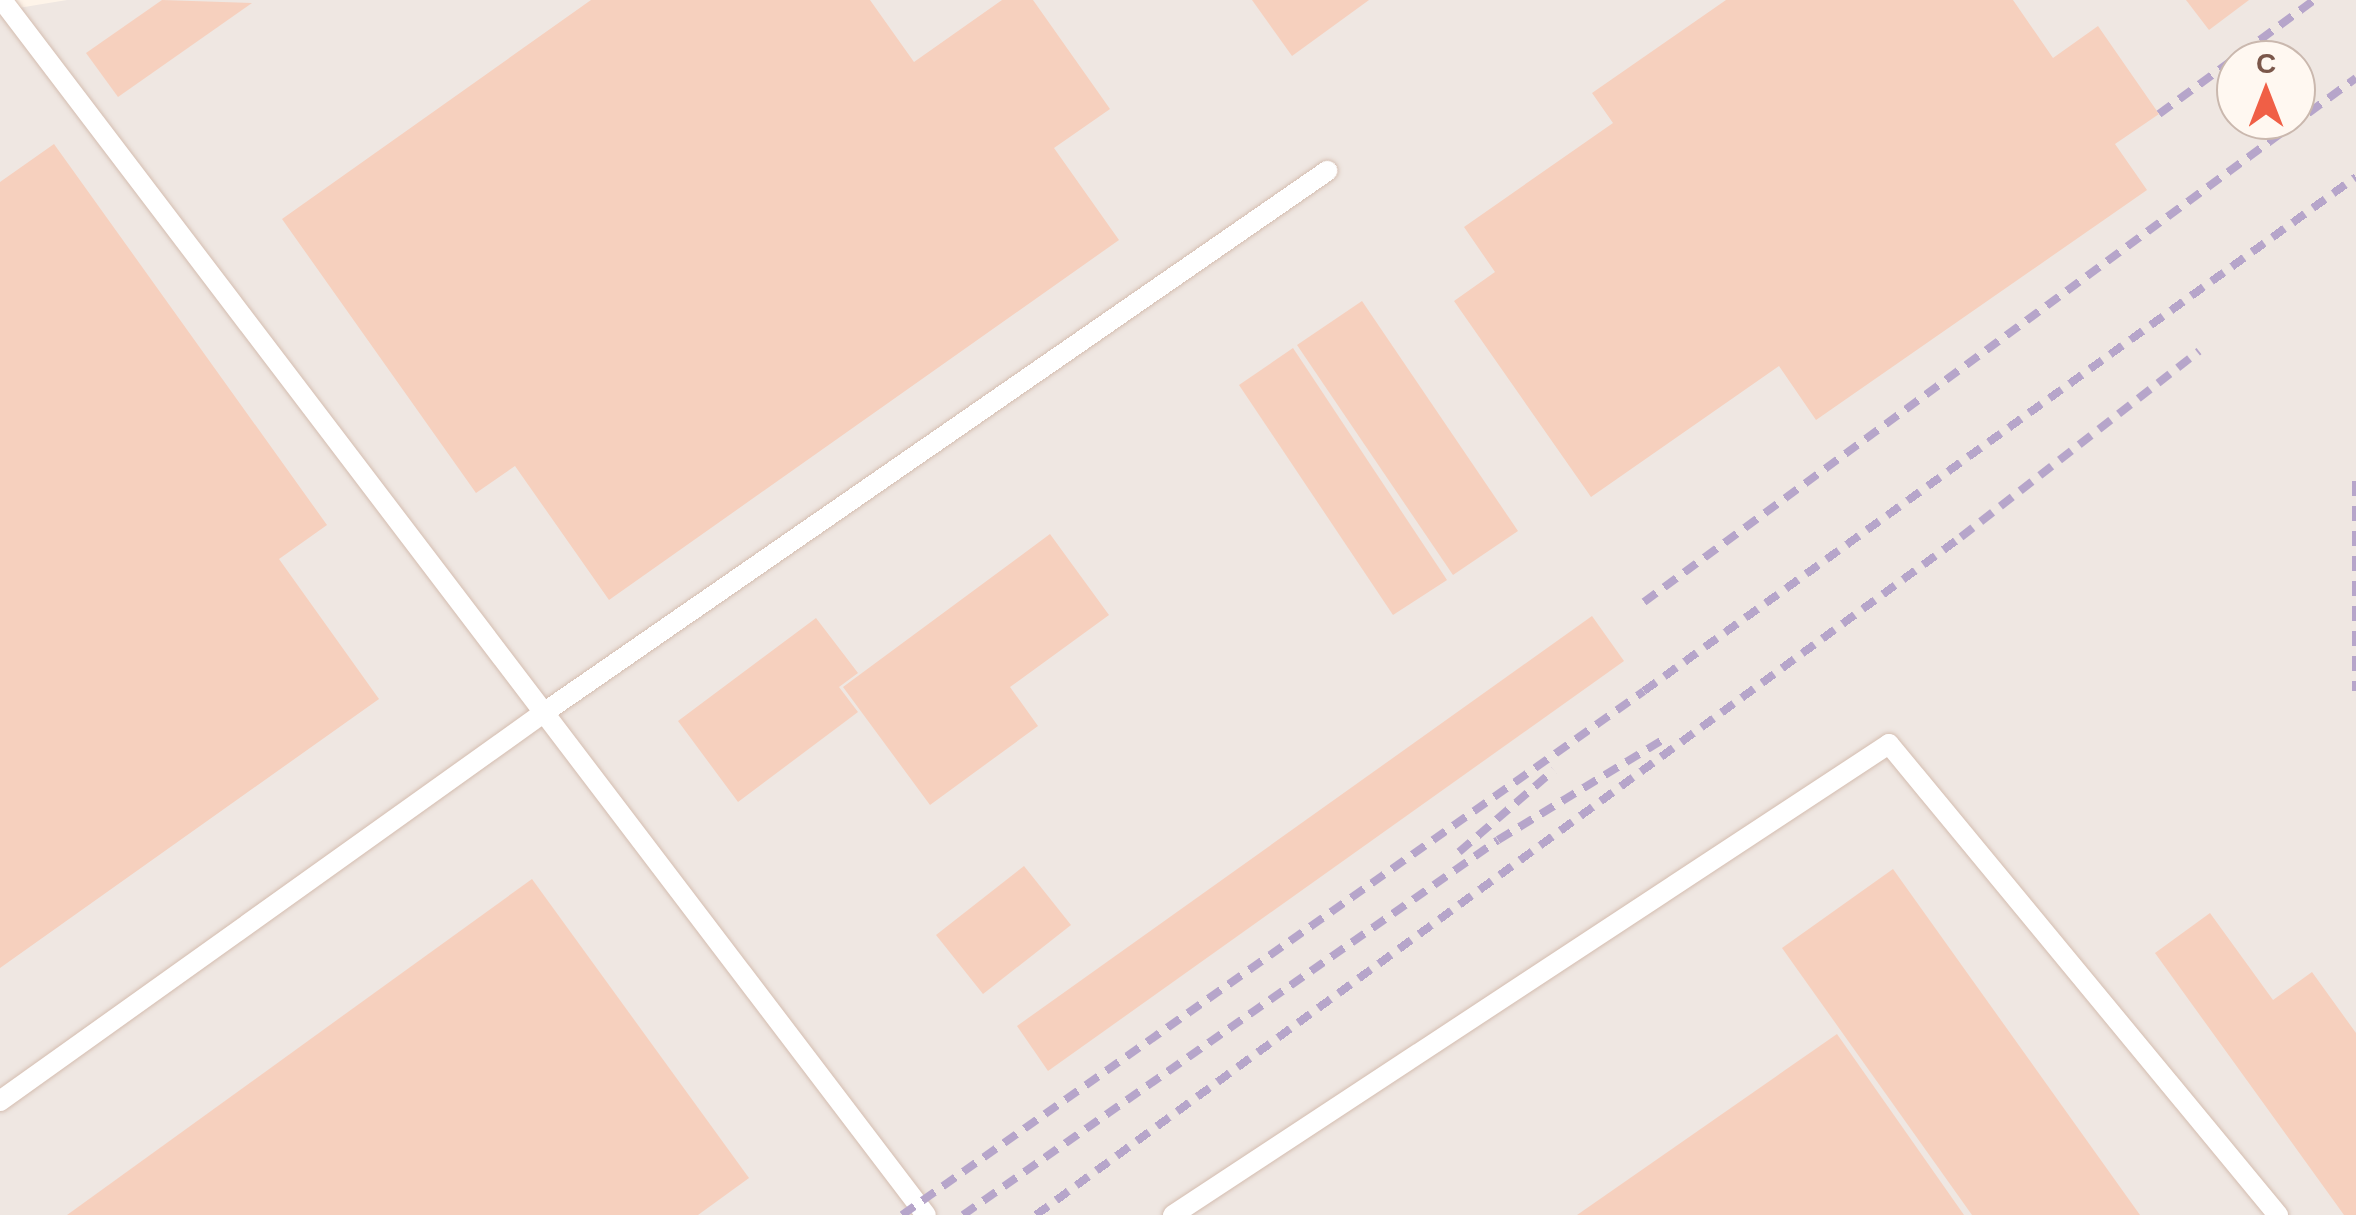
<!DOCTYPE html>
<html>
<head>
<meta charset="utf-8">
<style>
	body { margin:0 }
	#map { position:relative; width:2356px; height:1215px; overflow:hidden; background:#fef4e9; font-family:Barlow,sans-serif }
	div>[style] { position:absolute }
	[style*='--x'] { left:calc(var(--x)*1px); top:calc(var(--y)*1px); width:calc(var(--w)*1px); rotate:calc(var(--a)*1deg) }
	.industrial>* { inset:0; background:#efe7e2 }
	.building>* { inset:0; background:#f6d0be }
	.roads { filter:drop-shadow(0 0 2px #d4bdb0) drop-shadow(0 0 2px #d4bdb0) }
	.lane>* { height:20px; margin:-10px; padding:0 10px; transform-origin:10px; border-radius:10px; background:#fff }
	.rail>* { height:8px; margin-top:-4px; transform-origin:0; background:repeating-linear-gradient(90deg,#b6a5ca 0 15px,transparent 0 25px) }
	span { translate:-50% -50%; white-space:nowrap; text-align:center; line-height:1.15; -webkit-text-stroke:8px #fff8f1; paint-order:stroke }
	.north { position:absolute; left:2216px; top:40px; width:100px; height:100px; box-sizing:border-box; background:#fff8f1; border:2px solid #cab8ae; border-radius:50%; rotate:0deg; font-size:28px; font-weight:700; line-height:40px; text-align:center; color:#7b574a }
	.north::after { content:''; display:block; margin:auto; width:35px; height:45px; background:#f05f46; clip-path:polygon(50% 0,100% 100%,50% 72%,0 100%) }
</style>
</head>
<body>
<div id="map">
	<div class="industrial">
		<i style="clip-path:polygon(evenodd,67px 0,2356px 0,2356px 1215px,0 1215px,0 11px,67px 0,2236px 60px,2296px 60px,2296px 120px,2236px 120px,2236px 60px)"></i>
	</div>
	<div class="building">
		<i style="clip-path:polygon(162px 0,252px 3px,118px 97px,86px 53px)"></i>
		<i style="clip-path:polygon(591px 0,870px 0,914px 62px,1002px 0,1033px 0,1110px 109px,1054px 148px,1119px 240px,609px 600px,515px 466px,476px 493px,282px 219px)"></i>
		<i style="clip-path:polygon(1252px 0,1369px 0,1292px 56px)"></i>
		<i style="clip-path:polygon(1726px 0,2013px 0,2053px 58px,2098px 26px,2159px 114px,2115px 144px,2147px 190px,1816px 420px,1779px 366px,1591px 497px,1454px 301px,1495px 272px,1464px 227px,1613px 123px,1592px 93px)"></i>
		<i style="clip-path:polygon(2186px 0,2249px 0,2209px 30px)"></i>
		<i style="clip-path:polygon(54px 144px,327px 525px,279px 559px,379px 699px,0 968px,0 182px)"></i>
		<i style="clip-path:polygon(1362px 301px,1518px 531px,1453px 575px,1297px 345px)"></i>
		<i style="clip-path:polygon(1293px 348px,1447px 580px,1393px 615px,1239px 385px)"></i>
		<i style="clip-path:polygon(1050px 534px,1109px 615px,1010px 687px,1038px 726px,930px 805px,843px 687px)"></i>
		<i style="clip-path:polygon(1592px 616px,1624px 661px,1048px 1071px,1017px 1026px)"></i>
		<i style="clip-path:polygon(816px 618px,858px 673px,839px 687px,858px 712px,738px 802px,678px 721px)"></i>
		<i style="clip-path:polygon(1024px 866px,1071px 925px,983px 994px,936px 935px)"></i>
		<i style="clip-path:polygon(1893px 869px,2140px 1215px,1972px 1215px,1782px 948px)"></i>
		<i style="clip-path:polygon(532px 879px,749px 1178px,698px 1215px,67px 1215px)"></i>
		<i style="clip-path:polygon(2210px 913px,2273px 1000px,2312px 972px,2356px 1033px,2356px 1215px,2344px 1215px,2155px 953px)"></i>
		<i style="clip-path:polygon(1837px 1034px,1964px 1215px,1577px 1215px)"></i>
	</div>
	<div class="roads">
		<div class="lane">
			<i style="--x:2;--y:0;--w:1526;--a:52.75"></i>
			<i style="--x:0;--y:1101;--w:666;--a:-35.53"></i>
			<i style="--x:542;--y:714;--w:955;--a:-34.67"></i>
			<i style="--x:1173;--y:1215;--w:857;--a:-33.34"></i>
			<i style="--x:1889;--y:744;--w:611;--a:50.45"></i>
		</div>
	</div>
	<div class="rail">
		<i style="--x:2159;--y:114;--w:192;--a:-36.3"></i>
		<i style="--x:2356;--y:481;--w:210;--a:90"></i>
		<i style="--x:1644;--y:602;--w:884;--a:-36.35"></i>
		<i style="--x:1459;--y:852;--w:125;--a:-40.8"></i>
		<i style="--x:902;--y:1215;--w:908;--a:-35.23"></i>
		<i style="--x:1644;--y:691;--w:878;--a:-35.83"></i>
		<i style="--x:963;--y:1215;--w:653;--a:-35.03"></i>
		<i style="--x:1498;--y:840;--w:197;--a:-31.3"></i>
		<i style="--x:1036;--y:1215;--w:1147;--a:-36.24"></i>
		<i style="--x:1961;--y:537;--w:302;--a:-38"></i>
	</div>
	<div class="north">С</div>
</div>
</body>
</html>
